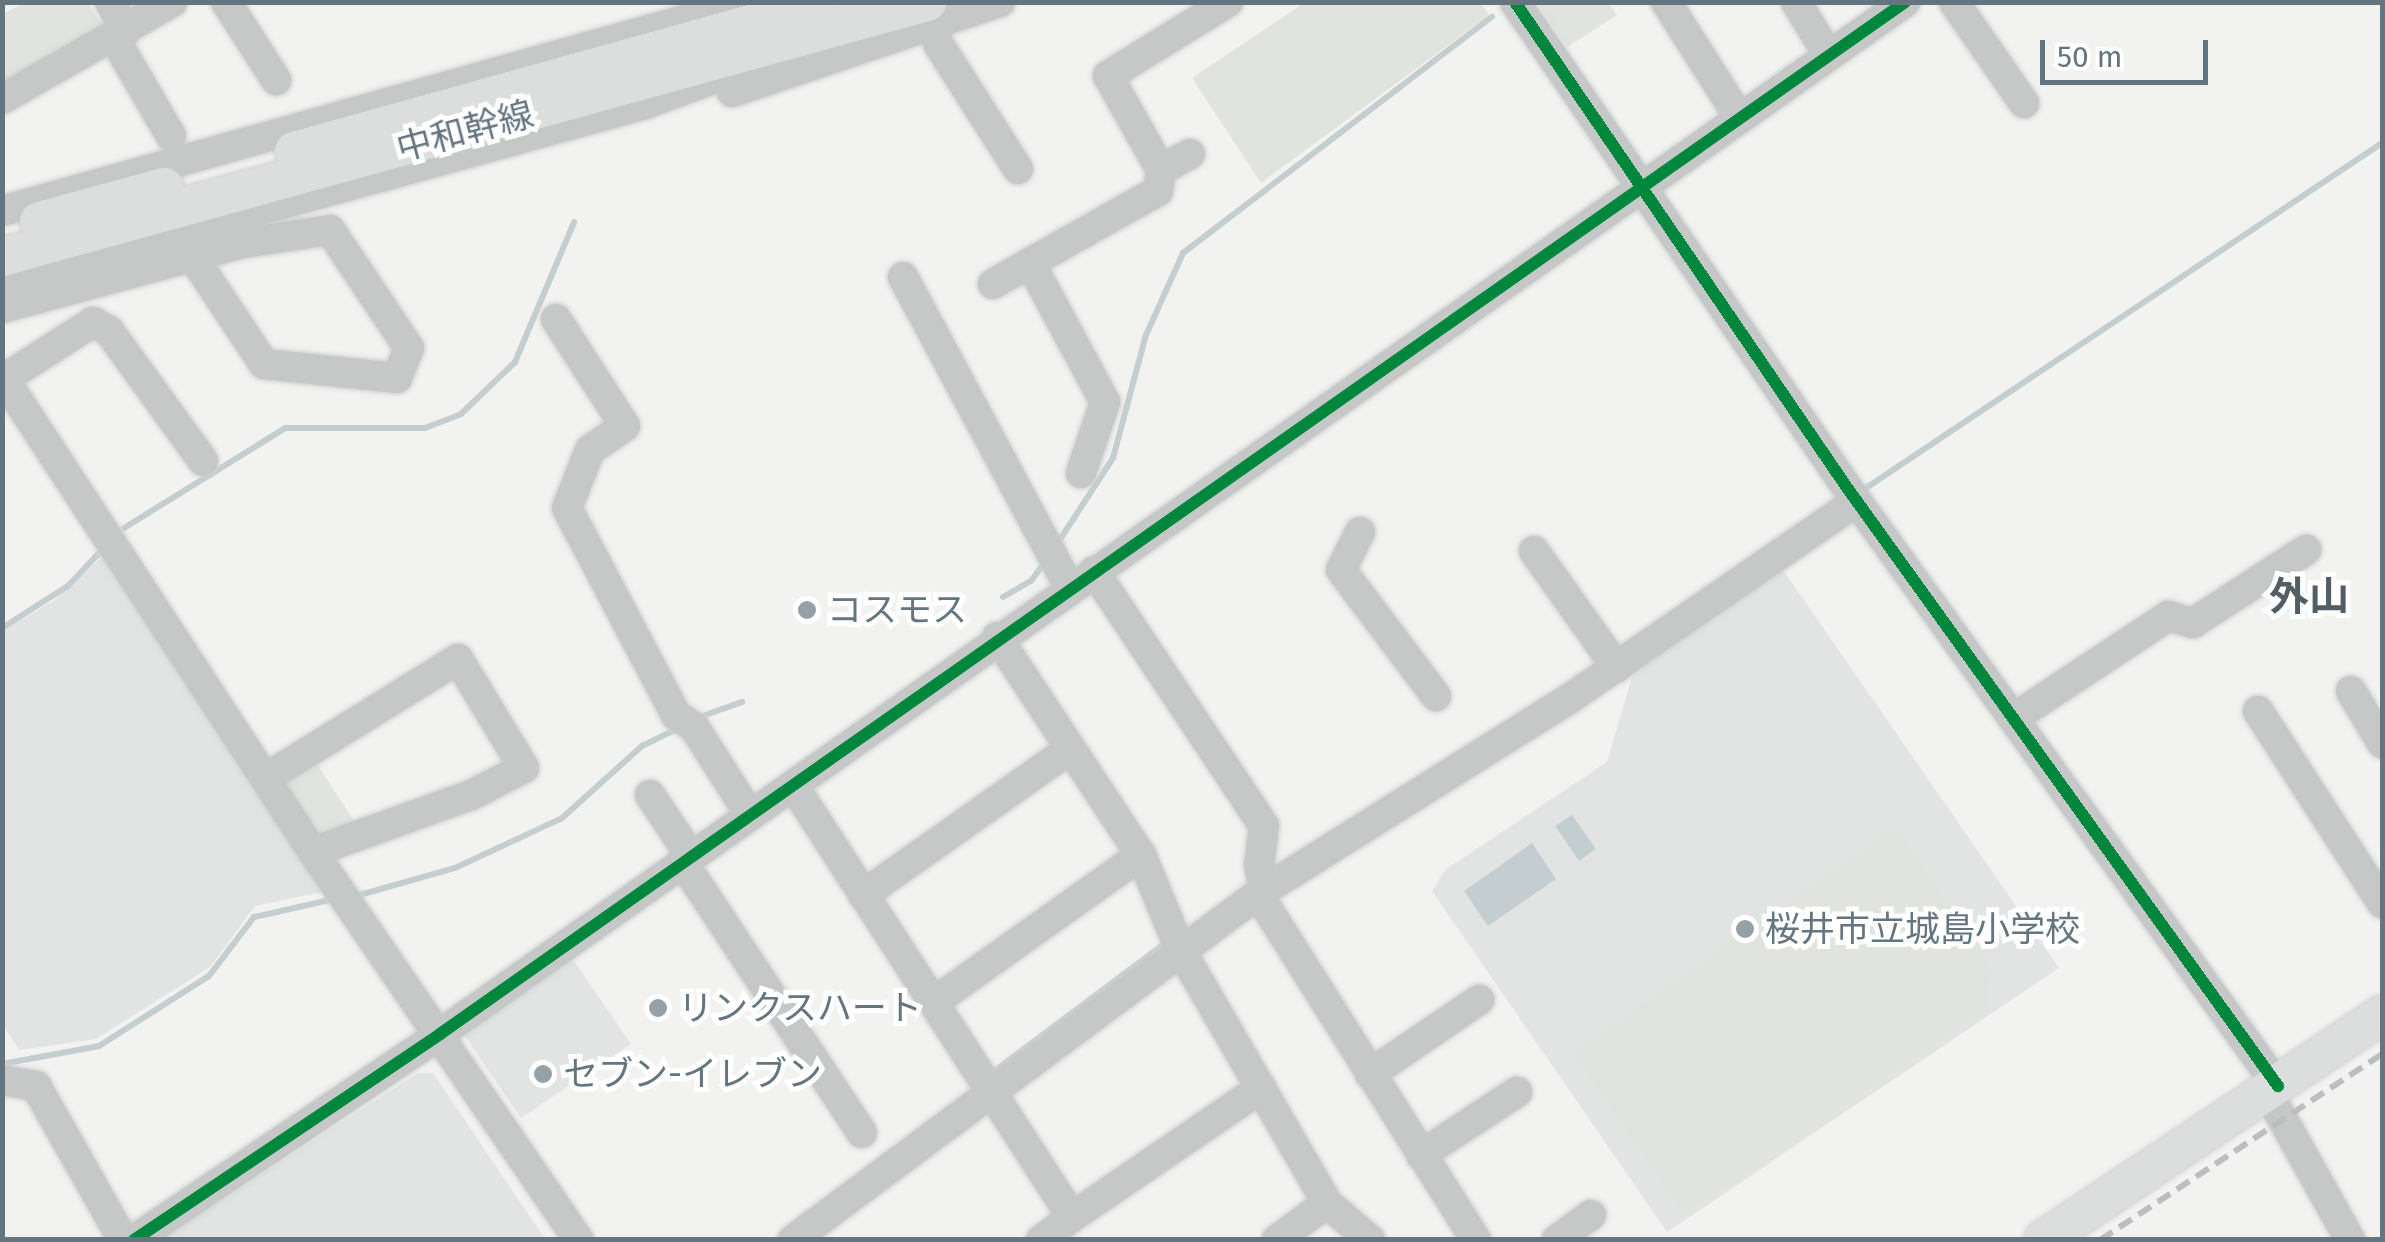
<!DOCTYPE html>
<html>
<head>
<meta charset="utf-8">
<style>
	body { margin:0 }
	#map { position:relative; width:2385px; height:1242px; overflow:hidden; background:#f2f2f0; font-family:"Fira Sans","Noto Sans JP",sans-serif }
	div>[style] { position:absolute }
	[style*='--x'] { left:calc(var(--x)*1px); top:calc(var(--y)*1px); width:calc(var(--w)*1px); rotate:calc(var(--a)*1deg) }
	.built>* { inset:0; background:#e2e4e3 }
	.green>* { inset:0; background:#e1e4de }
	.water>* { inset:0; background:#c4ced0 }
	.stream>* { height:6px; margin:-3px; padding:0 3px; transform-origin:3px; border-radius:3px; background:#c4ced0 }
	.roads { filter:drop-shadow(0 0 2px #cfd0d0) drop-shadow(0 0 2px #cfd0d0) }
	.minor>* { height:30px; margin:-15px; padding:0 15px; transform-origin:15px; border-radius:15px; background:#c6c8c8 }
	.major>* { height:38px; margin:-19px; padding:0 19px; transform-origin:19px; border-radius:19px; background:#dcdddd }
	.rail>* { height:6px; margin-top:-3px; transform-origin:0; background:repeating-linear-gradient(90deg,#bcbdbe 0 15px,transparent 0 23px) }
	.cycleway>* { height:12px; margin:-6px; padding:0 6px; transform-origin:6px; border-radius:6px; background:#00873e }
	.dots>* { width:28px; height:28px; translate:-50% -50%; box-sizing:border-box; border:5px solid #fff; border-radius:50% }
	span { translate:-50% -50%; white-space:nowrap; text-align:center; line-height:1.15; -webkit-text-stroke:10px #fff; paint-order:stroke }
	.street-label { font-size:35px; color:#64757f }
	.poi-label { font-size:35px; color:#64757f }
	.left { translate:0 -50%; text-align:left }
	.quarter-label { font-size:40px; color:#525e64; font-weight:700 }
	.frame { position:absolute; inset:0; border:5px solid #64757f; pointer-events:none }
	.scale { position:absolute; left:2040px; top:40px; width:168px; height:45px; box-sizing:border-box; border:5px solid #64757f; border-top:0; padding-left:12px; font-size:30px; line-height:35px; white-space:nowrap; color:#64757f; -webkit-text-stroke:8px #fff; paint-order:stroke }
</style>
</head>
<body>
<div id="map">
	<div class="built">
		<i style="clip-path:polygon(102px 557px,326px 891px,255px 906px,210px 967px,96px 1039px,19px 1050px,3px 1025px,3px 630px,52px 602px)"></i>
		<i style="clip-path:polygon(1783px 570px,2059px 968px,1667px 1232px,1432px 891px,1445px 870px,1607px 762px,1635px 667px)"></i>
		<i style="clip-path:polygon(572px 958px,631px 1044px,521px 1118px,463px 1033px)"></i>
		<i style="clip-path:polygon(418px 1073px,433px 1073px,545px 1239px,161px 1240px)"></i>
	</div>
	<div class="green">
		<i style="clip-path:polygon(25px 3px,88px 3px,104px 28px,3px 87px,2px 14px)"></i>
		<i style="clip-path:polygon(1304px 3px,1481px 3px,1489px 15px,1261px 183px,1192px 78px)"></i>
		<i style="clip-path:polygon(1537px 3px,1609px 3px,1617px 15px,1567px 47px)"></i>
		<i style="clip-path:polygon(315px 761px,356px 824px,322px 834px,307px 828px,284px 781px)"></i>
		<i style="clip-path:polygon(1896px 826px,1991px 968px,1986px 1010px,1684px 1215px,1573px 1053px)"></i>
	</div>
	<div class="water">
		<i style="clip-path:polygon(1572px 815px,1596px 849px,1579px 861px,1555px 826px)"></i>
		<i style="clip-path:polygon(1532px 843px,1556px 879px,1488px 926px,1464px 891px)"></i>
	</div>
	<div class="stream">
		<i style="--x:1860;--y:492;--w:628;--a:-33.77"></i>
		<i style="--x:124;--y:528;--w:190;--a:-31.8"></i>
		<i style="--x:285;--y:428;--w:140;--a:0"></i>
		<i style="--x:425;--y:428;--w:39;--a:-21"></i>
		<i style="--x:461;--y:414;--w:75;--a:-43.9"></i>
		<i style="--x:515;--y:362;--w:152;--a:-67.1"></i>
		<i style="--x:1057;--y:544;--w:103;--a:-56.9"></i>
		<i style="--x:1113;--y:458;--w:127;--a:-75"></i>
		<i style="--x:1146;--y:335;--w:90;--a:-65.7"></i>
		<i style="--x:1183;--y:253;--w:389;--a:-37.4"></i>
		<i style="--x:1003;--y:597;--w:32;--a:-30"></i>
		<i style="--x:1031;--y:581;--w:22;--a:-54"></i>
		<i style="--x:2;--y:628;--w:78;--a:-32.5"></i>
		<i style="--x:68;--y:586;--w:44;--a:-46.8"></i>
		<i style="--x:697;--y:718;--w:48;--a:-19.6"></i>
		<i style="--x:356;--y:896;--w:103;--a:-15.8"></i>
		<i style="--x:455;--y:868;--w:118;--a:-25"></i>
		<i style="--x:562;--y:818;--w:108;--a:-42"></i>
		<i style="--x:642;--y:746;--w:39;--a:-26"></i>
		<i style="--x:2;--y:1064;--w:99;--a:-10.5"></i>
		<i style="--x:99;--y:1046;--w:130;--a:-32.5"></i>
		<i style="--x:209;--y:976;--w:74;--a:-52.7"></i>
		<i style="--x:254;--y:917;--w:82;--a:-12.7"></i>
		<i style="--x:992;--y:1073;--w:217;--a:-36.8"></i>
	</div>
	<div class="roads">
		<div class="minor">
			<i style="--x:110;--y:2;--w:33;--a:61"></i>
			<i style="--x:226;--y:2;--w:93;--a:57.3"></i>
			<i style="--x:1515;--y:2;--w:590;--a:55.64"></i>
			<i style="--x:1848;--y:489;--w:736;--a:54.24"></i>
			<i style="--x:1666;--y:2;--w:136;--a:57.6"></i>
			<i style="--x:1796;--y:2;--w:63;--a:58.6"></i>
			<i style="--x:1954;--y:2;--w:123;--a:55.3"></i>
			<i style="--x:932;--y:21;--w:25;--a:74"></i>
			<i style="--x:939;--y:45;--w:147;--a:57.5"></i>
			<i style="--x:114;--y:38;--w:113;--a:59.8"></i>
			<i style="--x:732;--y:92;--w:283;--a:-18.6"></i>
			<i style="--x:2;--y:99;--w:196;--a:-29.7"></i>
			<i style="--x:1161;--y:170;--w:33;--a:-29"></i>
			<i style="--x:2;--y:211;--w:776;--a:-15.63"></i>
			<i style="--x:903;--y:277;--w:352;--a:61.8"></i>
			<i style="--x:2;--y:281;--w:667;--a:-15.39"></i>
			<i style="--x:645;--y:104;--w:119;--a:-20.1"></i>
			<i style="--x:993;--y:284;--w:43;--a:-29.6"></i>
			<i style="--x:2;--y:308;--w:250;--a:-15.1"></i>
			<i style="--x:243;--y:243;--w:88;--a:-8.5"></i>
			<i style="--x:330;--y:230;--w:142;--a:56.2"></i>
			<i style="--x:409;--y:348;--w:32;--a:112"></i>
			<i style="--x:397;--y:378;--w:134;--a:-174"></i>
			<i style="--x:264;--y:364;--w:128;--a:-123.6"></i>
			<i style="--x:556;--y:319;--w:127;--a:57.2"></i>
			<i style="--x:625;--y:426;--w:42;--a:145.6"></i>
			<i style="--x:590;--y:450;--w:62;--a:111.6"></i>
			<i style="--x:567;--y:508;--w:234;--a:62.2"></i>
			<i style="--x:676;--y:715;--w:22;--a:34"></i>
			<i style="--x:694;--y:727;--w:104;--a:57.5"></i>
			<i style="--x:2;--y:376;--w:569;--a:56.84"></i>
			<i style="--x:313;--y:852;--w:470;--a:55.6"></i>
			<i style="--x:4;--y:379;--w:106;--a:-32.6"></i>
			<i style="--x:93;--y:322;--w:18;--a:29"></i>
			<i style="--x:109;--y:331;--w:160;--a:54.1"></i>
			<i style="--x:1081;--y:473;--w:75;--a:-71.3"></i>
			<i style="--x:1105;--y:402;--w:158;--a:-118.3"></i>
			<i style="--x:1030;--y:263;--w:147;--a:-29.4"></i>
			<i style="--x:1158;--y:191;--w:21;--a:-82"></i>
			<i style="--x:1161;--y:170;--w:108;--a:-119.4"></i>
			<i style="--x:1108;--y:76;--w:141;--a:-31.7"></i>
			<i style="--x:1360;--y:532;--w:42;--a:116.6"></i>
			<i style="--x:1341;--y:570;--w:158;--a:53"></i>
			<i style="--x:1534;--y:551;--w:143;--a:54.6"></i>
			<i style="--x:1094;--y:571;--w:306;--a:56.3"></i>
			<i style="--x:1264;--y:826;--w:38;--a:97"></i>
			<i style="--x:1259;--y:864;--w:26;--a:79"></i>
			<i style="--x:997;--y:637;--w:261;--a:56.6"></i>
			<i style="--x:1141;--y:855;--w:102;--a:67.5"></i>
			<i style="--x:1180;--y:949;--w:293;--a:59.9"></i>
			<i style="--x:1327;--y:1203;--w:57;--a:40.7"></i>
			<i style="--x:2351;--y:691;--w:61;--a:59.2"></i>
			<i style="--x:2258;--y:711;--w:229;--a:57.1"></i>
			<i style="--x:2014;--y:718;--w:185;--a:-33.5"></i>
			<i style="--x:2168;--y:616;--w:26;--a:16"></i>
			<i style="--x:2193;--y:623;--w:135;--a:-32.9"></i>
			<i style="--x:266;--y:778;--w:226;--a:-31.8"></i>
			<i style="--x:458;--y:659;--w:127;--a:58.8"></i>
			<i style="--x:524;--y:768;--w:59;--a:153"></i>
			<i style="--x:471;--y:795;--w:168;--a:160.2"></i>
			<i style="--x:793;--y:785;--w:514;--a:57.14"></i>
			<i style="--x:1072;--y:1217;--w:39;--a:143"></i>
			<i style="--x:650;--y:795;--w:72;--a:56.3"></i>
			<i style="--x:682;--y:861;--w:326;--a:56.5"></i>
			<i style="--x:1258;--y:894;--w:409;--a:57.8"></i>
			<i style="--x:863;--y:895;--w:253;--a:-35.2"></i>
			<i style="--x:934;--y:1002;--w:254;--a:-35.4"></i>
			<i style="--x:1370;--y:1074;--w:132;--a:-34.2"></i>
			<i style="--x:2;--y:1080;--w:35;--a:10"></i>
			<i style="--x:36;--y:1086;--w:177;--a:60.5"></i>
			<i style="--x:2268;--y:1093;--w:168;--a:60.8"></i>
			<i style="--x:1421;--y:1155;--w:115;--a:-33.3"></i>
			<i style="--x:1072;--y:1217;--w:229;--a:-34.3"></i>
			<i style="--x:134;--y:1240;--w:369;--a:-33.9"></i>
			<i style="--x:440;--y:1034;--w:1792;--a:-35.16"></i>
			<i style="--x:793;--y:1240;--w:580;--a:-36.65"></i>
			<i style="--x:1258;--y:894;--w:367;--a:-32.1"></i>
			<i style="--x:1569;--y:699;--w:349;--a:-34.5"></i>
			<i style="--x:1277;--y:1240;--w:62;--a:-36.5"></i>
			<i style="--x:1557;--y:1240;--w:42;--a:-36.3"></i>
		</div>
		<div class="major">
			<i style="--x:294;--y:151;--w:556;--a:-15.54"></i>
			<i style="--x:39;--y:221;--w:130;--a:-15.2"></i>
			<i style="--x:2;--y:257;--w:960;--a:-15.41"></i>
			<i style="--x:2043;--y:1240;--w:407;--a:-33.6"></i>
		</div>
	</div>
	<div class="rail">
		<i style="--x:2100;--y:1240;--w:338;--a:-33.4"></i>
	</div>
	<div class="cycleway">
		<i style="--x:1515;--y:2;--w:590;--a:55.64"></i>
		<i style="--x:1848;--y:489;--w:736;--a:54.24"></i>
		<i style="--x:134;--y:1240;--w:369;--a:-33.9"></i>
		<i style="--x:440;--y:1034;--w:1792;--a:-35.16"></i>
	</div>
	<div class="dots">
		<i style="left:807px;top:610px;background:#96a1a7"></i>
		<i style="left:1745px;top:929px;background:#96a1a7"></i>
		<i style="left:658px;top:1008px;background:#96a1a7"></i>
		<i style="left:543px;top:1074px;background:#96a1a7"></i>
	</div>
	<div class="street-label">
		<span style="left:465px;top:131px;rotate:-15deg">中和幹線</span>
	</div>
	<div class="poi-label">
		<span class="left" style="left:827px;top:610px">コスモス</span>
		<span class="left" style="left:1765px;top:929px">桜井市立城島小学校</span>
		<span class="left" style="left:678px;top:1008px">リンクスハート</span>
		<span class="left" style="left:563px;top:1074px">セブン-イレブン</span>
	</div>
	<div class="quarter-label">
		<span style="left:2309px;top:597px">外山</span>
	</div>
	<div class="frame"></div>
	<div class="scale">50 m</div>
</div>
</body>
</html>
